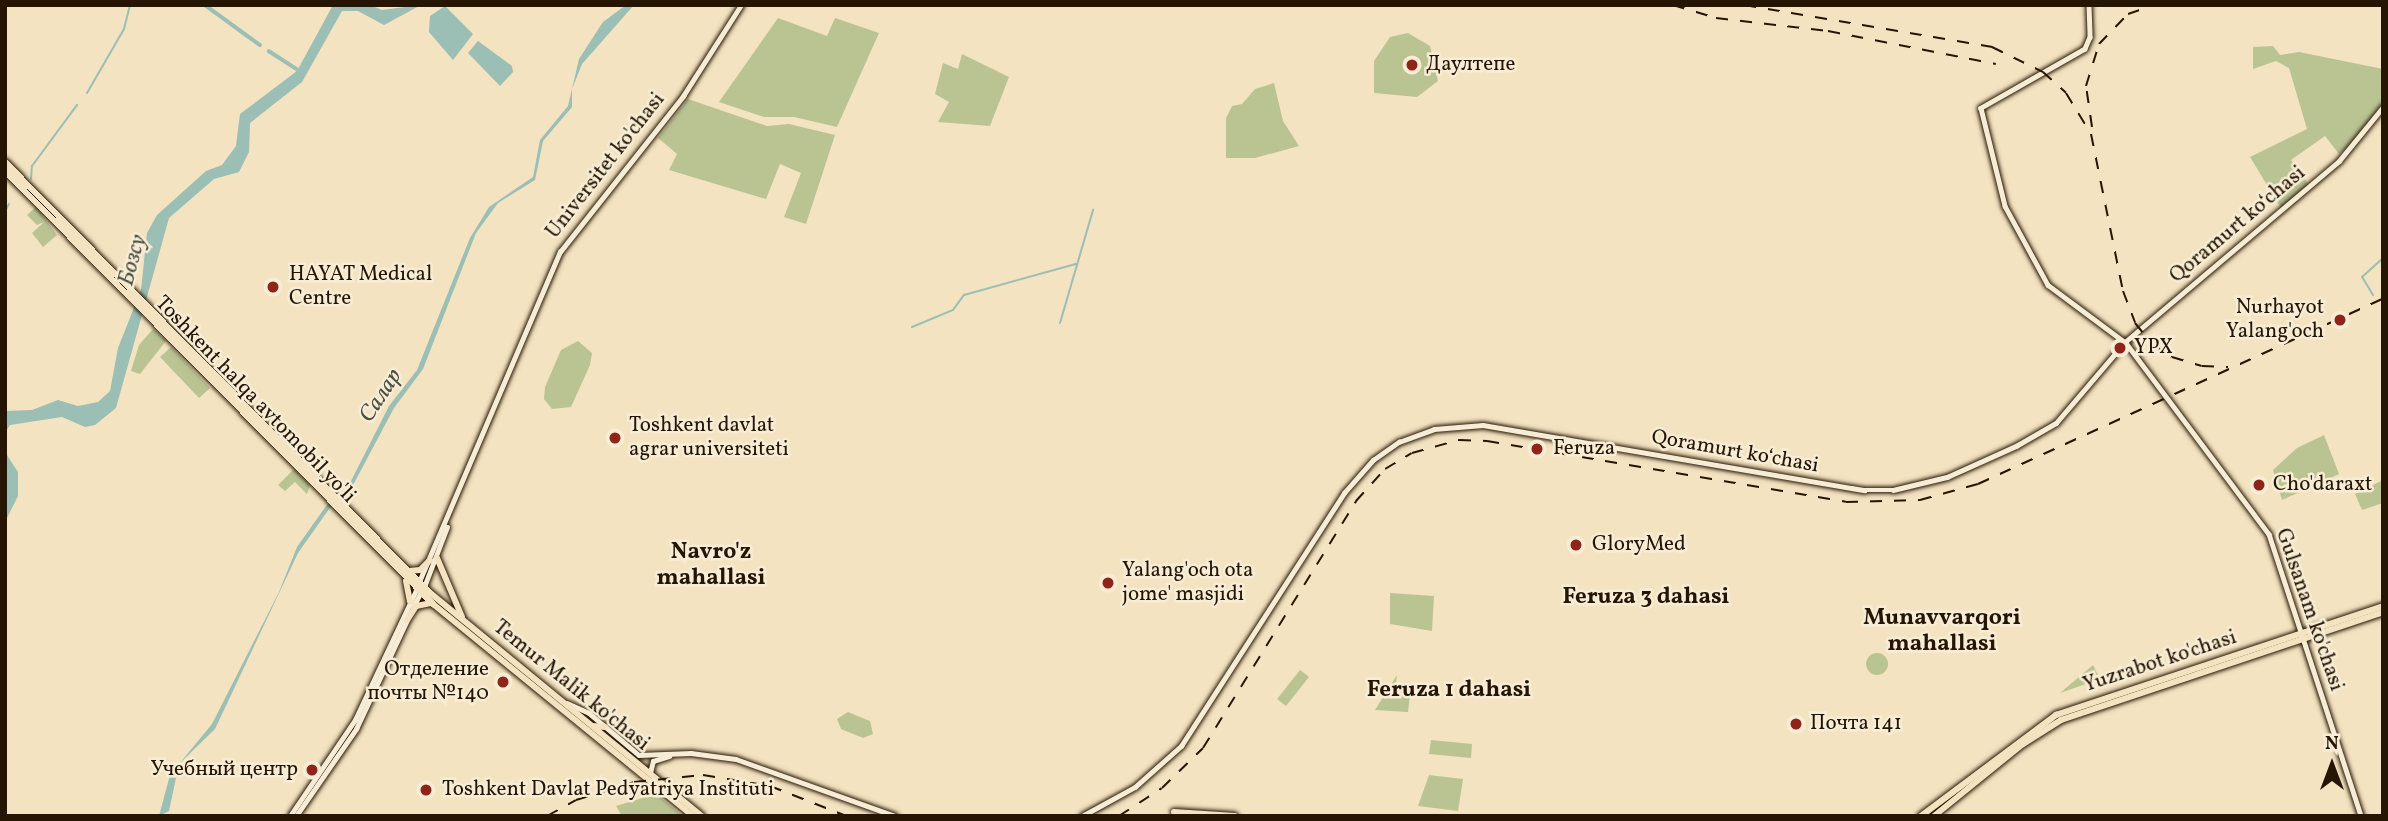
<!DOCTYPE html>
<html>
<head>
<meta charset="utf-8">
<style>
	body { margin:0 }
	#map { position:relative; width:2388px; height:821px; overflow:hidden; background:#f3e3c0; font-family:Vollkorn,serif }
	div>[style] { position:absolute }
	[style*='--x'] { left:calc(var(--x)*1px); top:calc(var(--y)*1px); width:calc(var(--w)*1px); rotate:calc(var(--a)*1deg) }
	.green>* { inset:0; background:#bac493 }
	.round { border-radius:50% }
	.water>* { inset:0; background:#9bbeb5 }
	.stream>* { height:2px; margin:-1px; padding:0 1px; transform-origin:1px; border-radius:1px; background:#9bbeb5 }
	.canal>* { height:3.5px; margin:-1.75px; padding:0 1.75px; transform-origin:1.75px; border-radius:1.75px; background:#9bbeb5 }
	.roads { filter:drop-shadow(0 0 2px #251502) drop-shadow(0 0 2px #251502) }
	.secondary>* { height:4.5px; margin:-2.25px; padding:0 2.25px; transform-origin:2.25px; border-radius:2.25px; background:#f7edd6 }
	.primary>* { height:6px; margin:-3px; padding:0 3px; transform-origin:3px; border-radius:3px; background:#f3e3c0 }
	.trunk>* { height:6px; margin:-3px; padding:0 3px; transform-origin:3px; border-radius:3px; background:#f3e3c0 }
	.rail>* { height:2px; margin-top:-1px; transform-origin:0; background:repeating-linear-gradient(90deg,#251502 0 12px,transparent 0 24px) }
	.dots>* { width:19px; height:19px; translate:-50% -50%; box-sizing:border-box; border:4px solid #f7edd6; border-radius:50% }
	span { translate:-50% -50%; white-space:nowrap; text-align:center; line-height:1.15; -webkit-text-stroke:5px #f7edd6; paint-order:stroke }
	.poi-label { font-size:21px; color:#251502 }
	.left { translate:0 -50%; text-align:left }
	.right { translate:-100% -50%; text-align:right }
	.street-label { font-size:21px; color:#251502 }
	.water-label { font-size:23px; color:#4e5041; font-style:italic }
	.neighbourhood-label { font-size:23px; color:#251502; font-weight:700 }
	.frame { position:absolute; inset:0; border:7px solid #251502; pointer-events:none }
	.north { position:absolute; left:2297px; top:730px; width:70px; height:70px; -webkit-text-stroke:5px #f7edd6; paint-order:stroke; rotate:0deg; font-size:19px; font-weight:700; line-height:28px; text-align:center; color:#251502 }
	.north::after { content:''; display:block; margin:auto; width:24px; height:32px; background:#251502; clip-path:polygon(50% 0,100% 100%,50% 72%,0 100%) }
</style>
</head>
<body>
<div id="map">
	<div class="green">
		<i style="clip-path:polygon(778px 18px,827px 36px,835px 18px,879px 33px,837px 127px,794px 117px,764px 117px,719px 102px)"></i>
		<i style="clip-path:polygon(1408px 33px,1430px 46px,1438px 81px,1417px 97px,1374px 93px,1374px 61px,1390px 37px)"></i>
		<i style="clip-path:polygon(2273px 46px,2280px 55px,2299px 52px,2383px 69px,2383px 101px,2361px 135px,2339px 154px,2325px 136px,2291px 160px,2309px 185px,2281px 208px,2250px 157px,2307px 129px,2289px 68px,2276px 61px,2253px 69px,2253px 47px)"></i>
		<i style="clip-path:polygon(962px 54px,1009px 77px,990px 126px,938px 122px,949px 102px,935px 94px,943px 63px,958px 69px)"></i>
		<i style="clip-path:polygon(1274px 83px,1283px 121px,1299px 146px,1255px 158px,1226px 158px,1226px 118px,1232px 106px,1242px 104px,1255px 89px)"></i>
		<i style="clip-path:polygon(688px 99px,767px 126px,789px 124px,835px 135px,806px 224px,784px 217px,801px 173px,780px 164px,766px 199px,669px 170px,677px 154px,658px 138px)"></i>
		<i style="clip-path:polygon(36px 207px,57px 235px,43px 247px,32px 233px,44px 222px,37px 225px,27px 215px)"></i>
		<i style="clip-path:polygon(153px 329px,166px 341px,140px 374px,131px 371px,139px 345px)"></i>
		<i style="clip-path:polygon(578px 341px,592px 353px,590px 365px,571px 407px,552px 409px,544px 399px,545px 387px,561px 350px)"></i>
		<i style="clip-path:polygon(171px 347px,210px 388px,199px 398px,160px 357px)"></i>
		<i style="clip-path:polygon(2324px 435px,2339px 474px,2282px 500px,2273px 470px,2297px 448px)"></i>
		<i style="clip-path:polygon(294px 469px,310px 485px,307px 494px,295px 482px,285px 491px,278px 485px)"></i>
		<i style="clip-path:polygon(2383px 480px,2383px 503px,2362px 510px,2355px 494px)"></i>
		<i style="clip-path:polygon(1390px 593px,1434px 596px,1432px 631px,1390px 624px)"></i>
		<i class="round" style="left:1866px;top:653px;width:22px;height:22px"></i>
		<i style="clip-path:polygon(2093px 665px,2100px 679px,2060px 693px)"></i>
		<i style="clip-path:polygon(1300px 670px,1309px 677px,1286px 706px,1277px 699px)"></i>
		<i style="clip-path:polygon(1397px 675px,1395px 691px,1410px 695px,1408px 712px,1375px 710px)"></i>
		<i style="clip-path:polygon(848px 712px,870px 721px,873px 734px,863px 738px,841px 729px,837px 719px)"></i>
		<i style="clip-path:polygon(1431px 740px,1472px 744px,1471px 758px,1429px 754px)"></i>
		<i style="clip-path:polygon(1429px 775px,1463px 779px,1458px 811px,1418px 806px)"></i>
		<i style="clip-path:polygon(649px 796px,661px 798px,683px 816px,622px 816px,616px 806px)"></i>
	</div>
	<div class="water">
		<i style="clip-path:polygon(333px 5px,370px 5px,382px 10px,421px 5px,384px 25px,358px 11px,342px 11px,302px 82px,250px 123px,249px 152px,239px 172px,214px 179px,169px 218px,116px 408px,95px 425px,85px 427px,62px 417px,10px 425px,5px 433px,5px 411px,32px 410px,58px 400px,78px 406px,98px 402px,110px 391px,118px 348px,141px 290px,147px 233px,157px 215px,206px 171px,222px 165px,236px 146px,240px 114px,297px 71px)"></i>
		<i style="clip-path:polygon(626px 5px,634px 5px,582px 64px,572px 89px,572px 107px,543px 141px,535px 180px,498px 203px,476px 233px,423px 369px,394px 408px,352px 487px,329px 509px,298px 553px,215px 729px,179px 764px,169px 811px,159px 816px,170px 775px,212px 724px,279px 592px,297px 547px,326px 506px,348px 487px,389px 406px,417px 370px,470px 238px,489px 207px,533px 177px,540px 140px,568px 106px,579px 59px,603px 22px)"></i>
		<i style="clip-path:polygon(445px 6px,473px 34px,453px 60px,429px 32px,430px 16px)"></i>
		<i style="clip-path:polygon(478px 41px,512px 66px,513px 72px,500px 86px,468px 53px)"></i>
		<i style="clip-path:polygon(5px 452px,18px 472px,18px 496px,5px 522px)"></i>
	</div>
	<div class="stream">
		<i style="--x:87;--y:93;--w:74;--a:-60"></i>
		<i style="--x:124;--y:29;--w:25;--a:-76"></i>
		<i style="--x:31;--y:179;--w:13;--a:-86"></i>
		<i style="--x:32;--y:166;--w:76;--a:-53.6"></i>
		<i style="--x:5;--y:211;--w:8;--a:-60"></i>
		<i style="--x:2373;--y:295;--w:21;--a:-121"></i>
		<i style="--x:2362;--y:277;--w:28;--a:-42"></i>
		<i style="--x:1060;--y:323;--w:118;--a:-73.7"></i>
		<i style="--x:912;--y:327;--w:44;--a:-22.5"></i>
		<i style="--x:953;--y:310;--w:19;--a:-54"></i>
		<i style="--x:964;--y:295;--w:116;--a:-15.5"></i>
	</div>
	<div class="canal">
		<i style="--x:205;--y:5;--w:68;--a:36"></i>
		<i style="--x:269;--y:51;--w:37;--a:33"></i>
	</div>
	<div class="roads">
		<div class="secondary">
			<i style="--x:2089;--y:5;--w:32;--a:88"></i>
			<i style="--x:2090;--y:37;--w:13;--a:113"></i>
			<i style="--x:2085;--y:49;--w:120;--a:150.4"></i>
			<i style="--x:1981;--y:108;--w:101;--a:76.2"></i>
			<i style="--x:2005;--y:206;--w:90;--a:61.4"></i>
			<i style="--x:2048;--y:285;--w:97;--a:36.6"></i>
			<i style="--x:2126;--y:343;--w:239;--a:53.2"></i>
			<i style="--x:2269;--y:534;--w:297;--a:71.9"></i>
			<i style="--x:419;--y:582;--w:359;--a:-66.9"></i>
			<i style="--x:560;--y:252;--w:199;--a:-51.7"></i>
			<i style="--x:683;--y:96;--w:108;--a:-57.5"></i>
			<i style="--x:424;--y:587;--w:64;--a:-69"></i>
			<i style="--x:413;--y:607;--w:17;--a:-62"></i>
			<i style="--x:567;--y:703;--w:24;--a:24"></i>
			<i style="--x:589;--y:713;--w:65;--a:40"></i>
			<i style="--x:639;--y:755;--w:52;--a:-2.2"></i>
			<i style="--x:691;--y:753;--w:45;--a:7.6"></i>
			<i style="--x:736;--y:759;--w:169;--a:19.7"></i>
			<i style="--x:650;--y:773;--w:12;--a:-76"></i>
			<i style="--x:653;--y:761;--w:17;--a:-17"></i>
			<i style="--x:290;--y:816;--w:116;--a:-55.9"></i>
			<i style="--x:355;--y:720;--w:146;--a:-64.8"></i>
			<i style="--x:296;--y:816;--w:106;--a:-55.4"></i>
			<i style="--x:356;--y:729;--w:123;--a:-64.9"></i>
			<i style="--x:1082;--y:816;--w:60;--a:-28.7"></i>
			<i style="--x:1135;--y:787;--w:62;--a:-41.7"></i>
			<i style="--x:1181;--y:746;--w:301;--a:-57.2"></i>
			<i style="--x:1344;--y:493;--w:44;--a:-48.7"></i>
			<i style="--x:1373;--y:460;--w:32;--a:-35"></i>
			<i style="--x:1399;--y:442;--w:37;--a:-20"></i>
			<i style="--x:1434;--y:429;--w:49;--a:-4.7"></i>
			<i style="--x:1483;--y:425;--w:387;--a:9.7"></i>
			<i style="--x:1864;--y:490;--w:29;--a:0"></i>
			<i style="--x:1893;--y:490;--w:56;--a:-13.5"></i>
			<i style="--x:1947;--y:477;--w:76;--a:-24.2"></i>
			<i style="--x:2016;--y:446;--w:46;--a:-29.9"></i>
			<i style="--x:2056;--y:423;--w:106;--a:-49.6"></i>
			<i style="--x:2125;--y:342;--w:280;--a:-40.2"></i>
			<i style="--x:2339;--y:161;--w:70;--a:-50.8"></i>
		</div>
		<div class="primary">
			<i style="--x:1174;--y:812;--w:61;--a:3.8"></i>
			<i style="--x:1921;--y:816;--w:169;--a:-36.8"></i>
			<i style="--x:2056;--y:715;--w:345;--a:-18.4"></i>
			<i style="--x:1934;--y:816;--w:114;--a:-39"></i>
			<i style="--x:2023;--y:744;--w:45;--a:-32.3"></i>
			<i style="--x:2061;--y:720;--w:340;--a:-18.5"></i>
		</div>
		<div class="trunk">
			<i style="--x:5;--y:162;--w:604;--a:45.4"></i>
			<i style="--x:429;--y:592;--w:353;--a:39.4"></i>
			<i style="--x:5;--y:171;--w:609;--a:45.33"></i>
			<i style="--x:433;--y:604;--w:335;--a:39.2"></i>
			<i style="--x:437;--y:558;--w:64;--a:67"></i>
			<i style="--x:409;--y:571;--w:11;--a:-5"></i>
			<i style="--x:420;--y:570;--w:14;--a:-45"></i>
			<i style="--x:406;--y:581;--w:21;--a:79"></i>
			<i style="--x:407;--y:620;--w:17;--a:-57"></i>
			<i style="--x:416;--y:606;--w:15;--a:-11"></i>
			<i style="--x:593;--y:726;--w:12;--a:5"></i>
		</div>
	</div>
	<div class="rail">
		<i style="--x:1673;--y:5;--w:45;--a:16.8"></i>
		<i style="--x:1716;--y:18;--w:113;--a:6.6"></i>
		<i style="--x:1828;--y:31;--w:171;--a:11.1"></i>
		<i style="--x:1744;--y:5;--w:252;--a:9.6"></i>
		<i style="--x:1992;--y:47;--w:57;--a:26.1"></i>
		<i style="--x:2043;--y:72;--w:31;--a:42"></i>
		<i style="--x:2066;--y:93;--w:48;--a:58.6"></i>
		<i style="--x:2091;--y:134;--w:160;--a:78.5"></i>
		<i style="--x:2123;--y:291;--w:34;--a:69"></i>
		<i style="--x:2135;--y:323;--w:26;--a:51"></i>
		<i style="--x:2151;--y:343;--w:25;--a:34"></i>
		<i style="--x:2172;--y:357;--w:31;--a:17"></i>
		<i style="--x:2202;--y:366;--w:26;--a:2"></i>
		<i style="--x:2092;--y:127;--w:41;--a:-98.3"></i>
		<i style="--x:2086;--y:86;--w:44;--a:-72.8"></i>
		<i style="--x:2099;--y:44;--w:42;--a:-46"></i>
		<i style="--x:2128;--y:14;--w:28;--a:-19"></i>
		<i style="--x:547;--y:816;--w:33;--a:-29"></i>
		<i style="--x:576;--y:800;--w:61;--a:-17.2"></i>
		<i style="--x:634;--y:782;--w:69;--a:-5.8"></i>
		<i style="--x:703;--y:775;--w:68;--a:9.3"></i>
		<i style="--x:770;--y:786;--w:82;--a:21.5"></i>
		<i style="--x:1119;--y:816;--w:51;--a:-33.1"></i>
		<i style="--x:1162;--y:788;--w:57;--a:-44.3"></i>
		<i style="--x:1203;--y:748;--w:291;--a:-58.2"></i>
		<i style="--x:1356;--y:501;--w:43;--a:-47.8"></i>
		<i style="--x:1385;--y:469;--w:31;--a:-31"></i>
		<i style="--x:1412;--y:453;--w:49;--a:-15.5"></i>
		<i style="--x:1459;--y:440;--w:28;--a:2"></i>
		<i style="--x:1487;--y:441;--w:364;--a:9.6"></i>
		<i style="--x:1846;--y:502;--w:74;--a:-1.5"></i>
		<i style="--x:1920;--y:500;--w:60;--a:-15.4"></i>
		<i style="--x:1978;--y:484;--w:445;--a:-24.6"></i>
	</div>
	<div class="dots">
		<i style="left:1412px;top:65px;background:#8f2418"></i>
		<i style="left:273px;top:287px;background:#8f2418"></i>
		<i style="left:2340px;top:320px;background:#8f2418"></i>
		<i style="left:2120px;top:348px;background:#8f2418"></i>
		<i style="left:615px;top:438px;background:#8f2418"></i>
		<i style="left:1537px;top:449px;background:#8f2418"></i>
		<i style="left:2259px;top:485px;background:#8f2418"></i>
		<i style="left:1576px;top:545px;background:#8f2418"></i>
		<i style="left:1108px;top:583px;background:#8f2418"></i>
		<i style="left:503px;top:682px;background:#8f2418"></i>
		<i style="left:1796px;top:724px;background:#8f2418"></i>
		<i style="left:312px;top:770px;background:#8f2418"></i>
		<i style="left:426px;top:790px;background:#8f2418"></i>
	</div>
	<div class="poi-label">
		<span class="left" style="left:1426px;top:65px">Даултепе</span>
		<span class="left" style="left:289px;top:287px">HAYAT Medical<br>Centre</span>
		<span class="right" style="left:2324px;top:320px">Nurhayot<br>Yalang'och</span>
		<span class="left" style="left:2134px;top:348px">YPX</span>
		<span class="left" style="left:629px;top:438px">Toshkent davlat<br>agrar universiteti</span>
		<span class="left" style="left:1553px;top:449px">Feruza</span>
		<span class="left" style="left:2273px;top:485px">Cho'daraxt</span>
		<span class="left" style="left:1592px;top:545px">GloryMed</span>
		<span class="left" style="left:1122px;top:583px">Yalang'och ota<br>jome' masjidi</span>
		<span class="right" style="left:489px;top:682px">Отделение<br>почты №140</span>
		<span class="left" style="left:1810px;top:724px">Почта 141</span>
		<span class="right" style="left:298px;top:770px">Учебный центр</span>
		<span class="left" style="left:442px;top:790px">Toshkent Davlat Pedyatriya Instituti</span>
	</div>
	<div class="street-label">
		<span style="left:606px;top:166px;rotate:-52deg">Universitet ko'chasi</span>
		<span style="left:2238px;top:225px;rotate:-40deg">Qoramurt koʻchasi</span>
		<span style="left:255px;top:400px;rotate:46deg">Toshkent halqa avtomobil yo'li</span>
		<span style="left:1735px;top:452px;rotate:10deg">Qoramurt koʻchasi</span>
		<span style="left:2309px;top:610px;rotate:71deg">Gulsanam ko'chasi</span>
		<span style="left:2160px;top:662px;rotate:-18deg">Yuzrabot ko'chasi</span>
		<span style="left:571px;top:686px;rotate:39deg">Temur Malik ko'chasi</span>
	</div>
	<div class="water-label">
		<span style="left:133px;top:260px;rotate:-75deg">Бозсу</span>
		<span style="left:381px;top:396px;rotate:-57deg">Салар</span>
	</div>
	<div class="neighbourhood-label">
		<span style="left:711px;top:565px">Navro'z<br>mahallasi</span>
		<span style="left:1646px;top:597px">Feruza 3 dahasi</span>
		<span style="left:1942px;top:631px">Munavvarqori<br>mahallasi</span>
		<span style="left:1449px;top:690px">Feruza 1 dahasi</span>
	</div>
	<div class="frame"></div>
	<div class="north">N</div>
</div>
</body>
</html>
